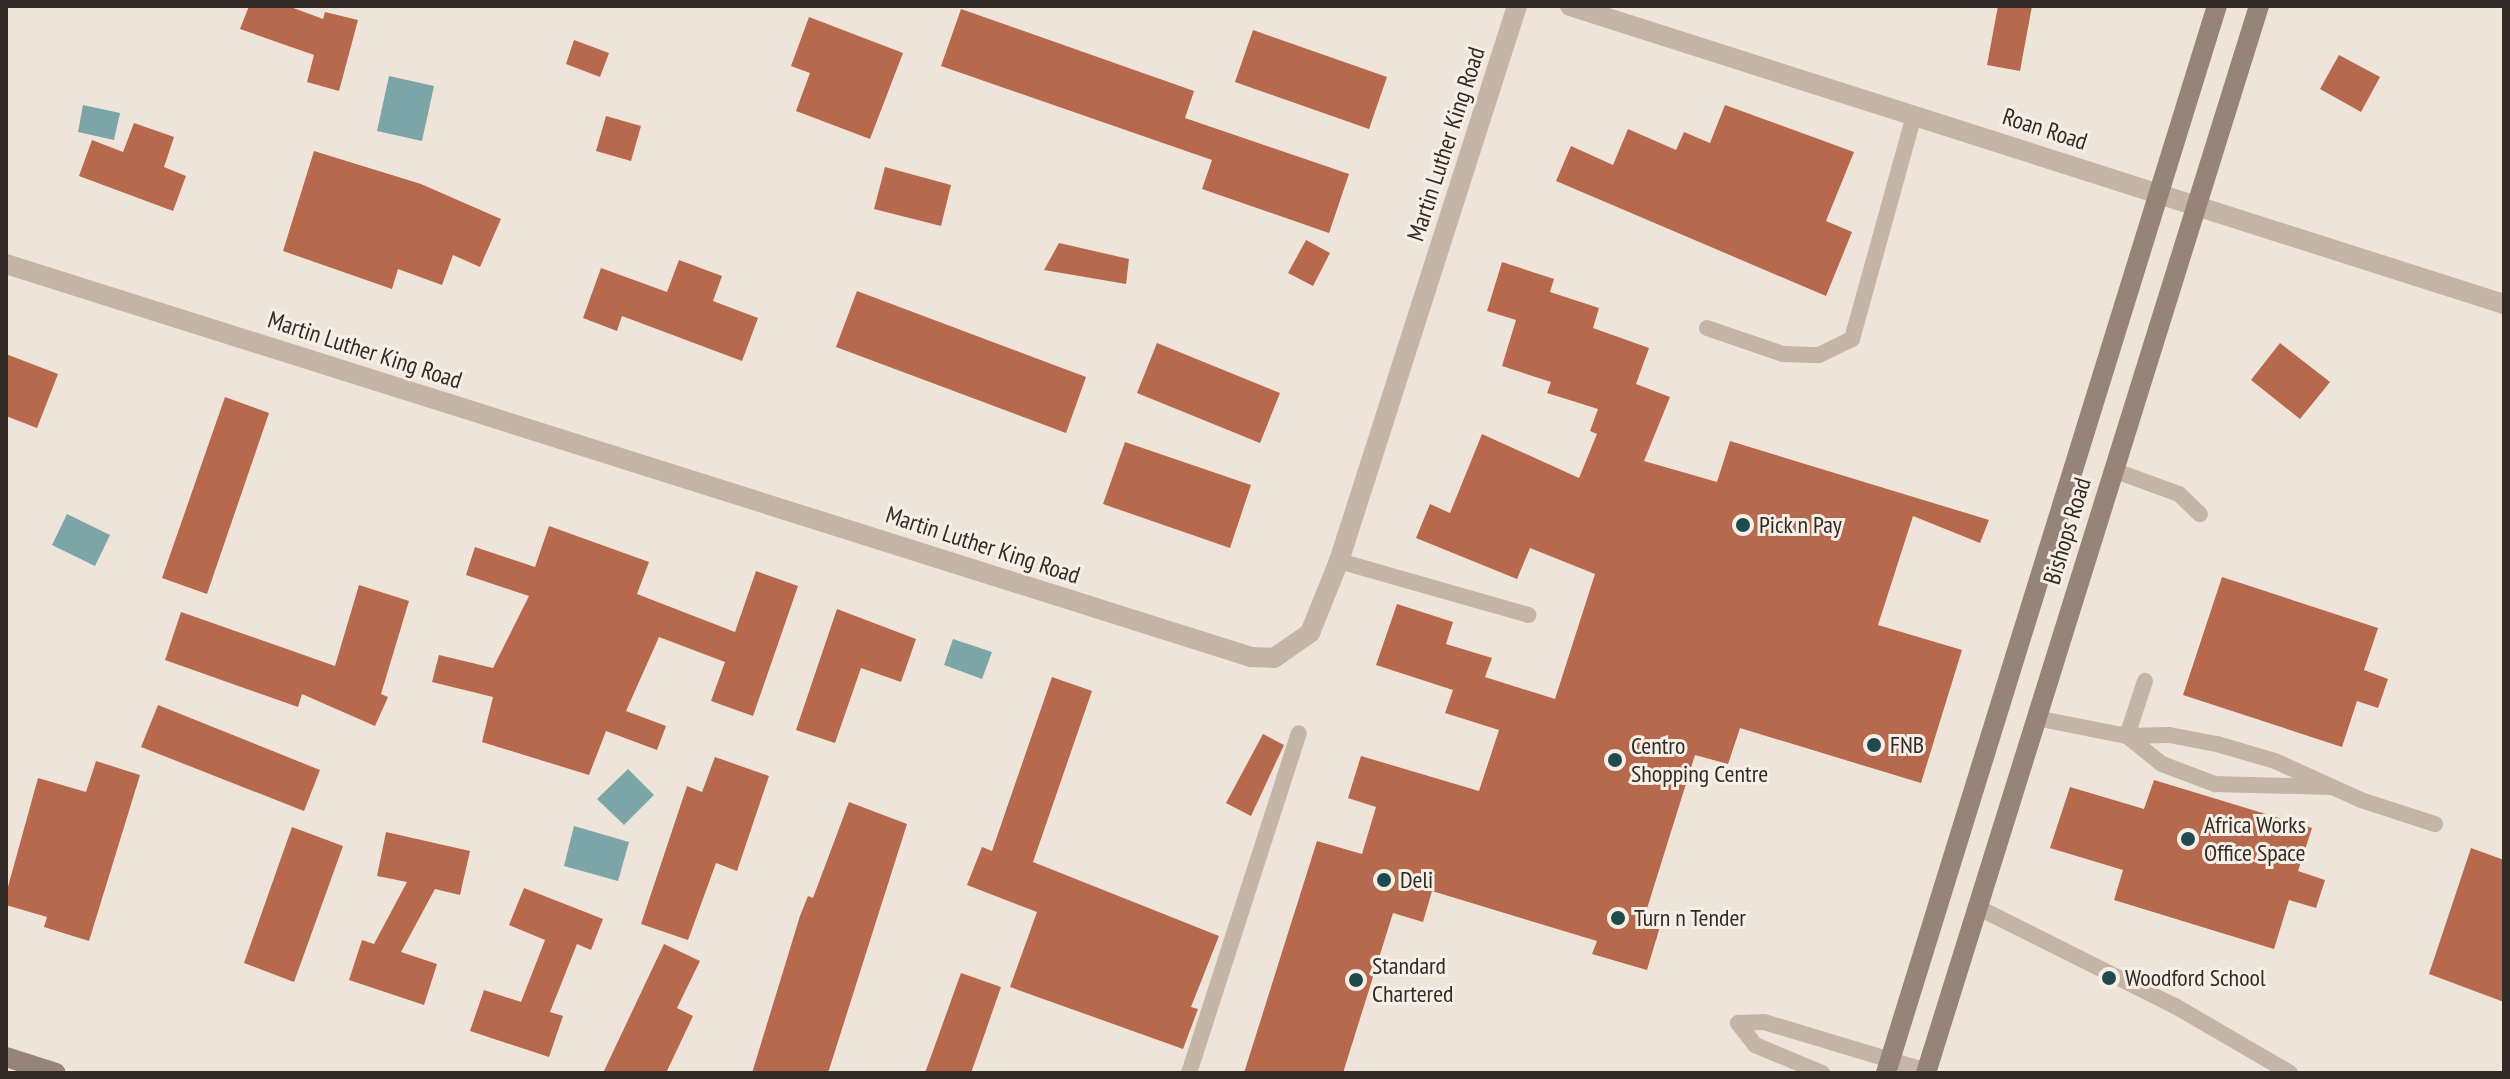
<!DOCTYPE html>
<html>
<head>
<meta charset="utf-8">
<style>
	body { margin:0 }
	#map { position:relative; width:2510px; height:1079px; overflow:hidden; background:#eee4d9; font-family:"PT Sans Narrow",sans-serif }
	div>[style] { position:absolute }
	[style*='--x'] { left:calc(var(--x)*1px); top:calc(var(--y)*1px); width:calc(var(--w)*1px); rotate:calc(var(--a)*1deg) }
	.water>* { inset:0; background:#7ca5a7 }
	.building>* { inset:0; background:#b7694e }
	.service>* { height:16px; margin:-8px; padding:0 8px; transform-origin:8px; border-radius:8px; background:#c4b5a7 }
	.minor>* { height:20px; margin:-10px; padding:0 10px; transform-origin:10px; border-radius:10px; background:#c4b5a7 }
	.secondary>* { height:20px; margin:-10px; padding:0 10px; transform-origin:10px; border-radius:10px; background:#978479 }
	.dots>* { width:22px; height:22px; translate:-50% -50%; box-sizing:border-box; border:4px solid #f6efe5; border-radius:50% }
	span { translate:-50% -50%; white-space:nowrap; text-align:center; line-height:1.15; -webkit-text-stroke:6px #f6efe5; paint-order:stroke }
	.street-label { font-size:24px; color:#322a27 }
	.poi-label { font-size:24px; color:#322a27 }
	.left { translate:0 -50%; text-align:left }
	.frame { position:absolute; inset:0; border:8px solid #322a27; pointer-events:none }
</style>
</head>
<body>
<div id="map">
	<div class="water">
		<i style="clip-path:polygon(389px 76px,434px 86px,422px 141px,377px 131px)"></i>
		<i style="clip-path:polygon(83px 105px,120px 113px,114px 140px,78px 132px)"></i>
		<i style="clip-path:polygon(67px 514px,110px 535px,95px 566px,52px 545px)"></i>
		<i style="clip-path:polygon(953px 639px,992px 652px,982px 679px,944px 665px)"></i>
		<i style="clip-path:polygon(628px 769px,654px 795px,624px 825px,597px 799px)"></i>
		<i style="clip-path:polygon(574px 826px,629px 842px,618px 881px,564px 866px)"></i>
	</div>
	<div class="building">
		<i style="clip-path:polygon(249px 6px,288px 6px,323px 19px,325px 12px,358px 20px,339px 91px,307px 82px,314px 55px,240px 29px)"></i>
		<i style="clip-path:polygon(1998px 6px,2032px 6px,2020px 71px,1987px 65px)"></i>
		<i style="clip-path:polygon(961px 9px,1194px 91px,1185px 118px,1349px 174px,1329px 233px,1202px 189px,1212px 160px,941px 66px)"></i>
		<i style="clip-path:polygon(809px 17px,903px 53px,870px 139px,796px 111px,810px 73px,791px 66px)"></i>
		<i style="clip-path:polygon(1253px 30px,1387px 77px,1369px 129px,1235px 82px)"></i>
		<i style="clip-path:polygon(574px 40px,609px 53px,600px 77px,566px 64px)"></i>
		<i style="clip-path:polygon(2339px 55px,2380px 77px,2361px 112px,2320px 89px)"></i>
		<i style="clip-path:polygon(1725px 105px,1854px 152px,1826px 221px,1852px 232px,1826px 296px,1556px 181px,1571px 146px,1613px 165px,1628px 129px,1676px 150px,1684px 132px,1710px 143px)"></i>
		<i style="clip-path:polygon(606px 116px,641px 126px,631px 161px,596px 151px)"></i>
		<i style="clip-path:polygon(134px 123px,174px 137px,164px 167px,186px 176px,173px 211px,79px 176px,92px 140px,123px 152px)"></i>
		<i style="clip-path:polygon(314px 151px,421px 184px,501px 219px,480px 267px,453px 255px,442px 285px,398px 269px,392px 289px,283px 251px)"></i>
		<i style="clip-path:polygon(885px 167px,951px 185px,941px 226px,874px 209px)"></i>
		<i style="clip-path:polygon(1306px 240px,1330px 253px,1313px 286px,1288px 273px)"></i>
		<i style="clip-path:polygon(1059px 243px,1129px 259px,1126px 284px,1044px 270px)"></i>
		<i style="clip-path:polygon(679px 260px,722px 276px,713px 301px,758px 318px,742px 361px,622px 316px,617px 331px,583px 318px,601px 268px,667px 292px)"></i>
		<i style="clip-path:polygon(1502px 262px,1554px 279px,1550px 292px,1599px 308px,1593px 328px,1649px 348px,1636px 384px,1670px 397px,1644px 461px,1717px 482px,1730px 441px,1989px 520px,1980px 543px,1913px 516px,1878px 625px,1962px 650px,1921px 783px,1740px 728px,1728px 764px,1695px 755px,1645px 915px,1662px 920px,1647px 970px,1592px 954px,1597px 941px,1432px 891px,1423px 922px,1393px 913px,1343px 1073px,1244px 1073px,1317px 841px,1362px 854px,1376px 807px,1348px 798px,1361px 756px,1479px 791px,1499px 730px,1445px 713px,1453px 690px,1376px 665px,1397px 604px,1453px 622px,1446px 644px,1492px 658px,1485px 677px,1555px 699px,1595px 574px,1530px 548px,1517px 579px,1416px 538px,1430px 504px,1450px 513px,1482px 434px,1579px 478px,1597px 434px,1590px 431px,1598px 409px,1547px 393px,1551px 382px,1502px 366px,1516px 320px,1487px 311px)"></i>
		<i style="clip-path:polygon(857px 291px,1086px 377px,1066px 433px,836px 347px)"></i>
		<i style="clip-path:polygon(1157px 343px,1280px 393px,1260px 443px,1137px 393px)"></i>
		<i style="clip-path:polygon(2280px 343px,2330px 382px,2300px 419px,2251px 380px)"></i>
		<i style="clip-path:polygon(6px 354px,58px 374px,37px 428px,6px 416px)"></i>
		<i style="clip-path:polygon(225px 397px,269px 413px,207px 594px,162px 578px)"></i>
		<i style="clip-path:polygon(1125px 442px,1251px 485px,1230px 548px,1103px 504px)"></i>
		<i style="clip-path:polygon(549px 526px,649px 562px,637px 594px,735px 632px,756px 571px,798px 586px,753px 716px,711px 701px,725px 662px,659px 637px,626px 711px,666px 726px,657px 750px,606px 731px,589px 775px,482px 742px,493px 697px,432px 682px,439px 655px,493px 668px,529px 596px,466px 575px,475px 547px,535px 567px)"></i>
		<i style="clip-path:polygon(2222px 577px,2378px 628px,2364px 670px,2388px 679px,2378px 708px,2357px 701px,2342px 747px,2183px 695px)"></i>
		<i style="clip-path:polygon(359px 585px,409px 601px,381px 694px,388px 697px,375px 726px,302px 694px,298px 707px,165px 660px,181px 612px,335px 666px)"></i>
		<i style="clip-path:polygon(837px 609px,916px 639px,901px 682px,861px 668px,835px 743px,796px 730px)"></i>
		<i style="clip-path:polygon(1052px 677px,1092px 691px,1033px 862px,1219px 936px,1191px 1007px,1198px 1009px,1183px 1049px,1010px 987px,1037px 912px,967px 885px,982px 847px,992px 851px)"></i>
		<i style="clip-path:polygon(158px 705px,320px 770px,304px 811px,141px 747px)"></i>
		<i style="clip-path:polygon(1263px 734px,1284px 745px,1251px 816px,1226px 803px)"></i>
		<i style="clip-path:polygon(715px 757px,769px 776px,737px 871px,716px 863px,688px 940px,641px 924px,687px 786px,702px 792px)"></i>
		<i style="clip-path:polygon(96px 761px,140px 775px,89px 941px,44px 927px,47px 917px,6px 905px,6px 894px,38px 778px,86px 792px)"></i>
		<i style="clip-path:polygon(2154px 780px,2312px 828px,2298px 871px,2325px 880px,2316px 908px,2289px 900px,2274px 949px,2114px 900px,2123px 870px,2050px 848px,2070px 787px,2144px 809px)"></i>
		<i style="clip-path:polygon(849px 802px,907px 824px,828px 1073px,752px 1073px,800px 916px,808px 896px,813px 898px)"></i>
		<i style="clip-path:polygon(292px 827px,343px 846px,294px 982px,244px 963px)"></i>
		<i style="clip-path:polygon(386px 832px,470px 851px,460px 895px,435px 889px,401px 952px,437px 964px,424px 1005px,349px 980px,362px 940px,374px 944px,407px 882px,377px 876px)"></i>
		<i style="clip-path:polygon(2471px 848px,2504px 860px,2504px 1002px,2429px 974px)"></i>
		<i style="clip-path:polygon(524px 888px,603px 919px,591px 950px,577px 944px,550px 1012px,563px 1016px,549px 1057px,470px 1031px,484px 990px,521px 1002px,545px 940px,509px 925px)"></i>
		<i style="clip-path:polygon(664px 944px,700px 961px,677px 1008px,693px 1016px,666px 1073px,603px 1073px)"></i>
		<i style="clip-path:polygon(961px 973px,1001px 987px,971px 1073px,925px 1073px)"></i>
	</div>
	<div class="service">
		<i style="--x:1707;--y:328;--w:80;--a:18.9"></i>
		<i style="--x:1783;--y:354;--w:36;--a:2"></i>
		<i style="--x:1819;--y:355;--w:37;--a:-26"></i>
		<i style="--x:1852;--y:339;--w:232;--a:-74.5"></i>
		<i style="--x:2113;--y:470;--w:70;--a:20"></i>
		<i style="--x:2179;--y:494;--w:29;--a:44"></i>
		<i style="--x:1339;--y:561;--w:197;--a:15.9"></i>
		<i style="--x:2036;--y:718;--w:93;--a:11.2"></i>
		<i style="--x:2127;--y:736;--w:42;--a:-1.4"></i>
		<i style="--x:2169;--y:735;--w:49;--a:10.6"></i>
		<i style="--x:2217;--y:744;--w:60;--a:16.3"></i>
		<i style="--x:2275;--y:761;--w:94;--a:24.4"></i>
		<i style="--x:2361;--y:800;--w:78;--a:18"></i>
		<i style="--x:2127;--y:736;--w:45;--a:38.7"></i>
		<i style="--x:2162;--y:764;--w:57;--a:20.7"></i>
		<i style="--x:2215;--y:784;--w:117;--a:1.5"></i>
		<i style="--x:2127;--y:736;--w:58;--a:-71.9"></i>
		<i style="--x:1981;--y:909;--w:217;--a:26.6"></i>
		<i style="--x:2175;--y:1006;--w:133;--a:30.2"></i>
		<i style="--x:1738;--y:1023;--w:26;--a:-2"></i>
		<i style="--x:1764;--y:1022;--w:170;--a:16.7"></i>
		<i style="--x:1738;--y:1023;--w:28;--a:52"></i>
		<i style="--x:1755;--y:1045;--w:73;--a:22.7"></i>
		<i style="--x:1189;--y:1073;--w:357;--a:-72.1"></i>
	</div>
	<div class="minor">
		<i style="--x:1570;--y:6;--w:980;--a:17.7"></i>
		<i style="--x:6;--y:264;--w:1306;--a:17.52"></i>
		<i style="--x:1251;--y:657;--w:23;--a:2"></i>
		<i style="--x:1274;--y:658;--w:44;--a:-34.8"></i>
		<i style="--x:1310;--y:633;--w:78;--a:-68.1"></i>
		<i style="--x:1339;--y:561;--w:583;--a:-72.22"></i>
	</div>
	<div class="secondary">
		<i style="--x:6;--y:1057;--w:52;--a:17.7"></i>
		<i style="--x:1886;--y:1073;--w:1117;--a:-72.77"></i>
		<i style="--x:1926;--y:1073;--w:1118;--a:-72.67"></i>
	</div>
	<div class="dots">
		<i style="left:1743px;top:525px;background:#214a4e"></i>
		<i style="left:1874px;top:745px;background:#214a4e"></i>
		<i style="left:1615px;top:760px;background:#214a4e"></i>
		<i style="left:2188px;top:839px;background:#214a4e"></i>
		<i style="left:1384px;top:880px;background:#214a4e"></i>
		<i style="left:1618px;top:918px;background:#214a4e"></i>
		<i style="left:2109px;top:978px;background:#214a4e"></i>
		<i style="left:1356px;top:980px;background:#214a4e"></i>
	</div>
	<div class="street-label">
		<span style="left:2045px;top:129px;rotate:18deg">Roan Road</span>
		<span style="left:1446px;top:144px;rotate:-72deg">Martin Luther King Road</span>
		<span style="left:365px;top:350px;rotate:18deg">Martin Luther King Road</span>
		<span style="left:2067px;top:531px;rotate:-73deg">Bishops Road</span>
		<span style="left:983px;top:545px;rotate:18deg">Martin Luther King Road</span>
	</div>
	<div class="poi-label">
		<span class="left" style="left:1759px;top:525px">Pick n Pay</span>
		<span class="left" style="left:1890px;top:745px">FNB</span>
		<span class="left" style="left:1631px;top:760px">Centro<br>Shopping Centre</span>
		<span class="left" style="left:2204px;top:839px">Africa Works<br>Office Space</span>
		<span class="left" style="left:1400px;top:880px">Deli</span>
		<span class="left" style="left:1634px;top:918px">Turn n Tender</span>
		<span class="left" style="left:1372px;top:980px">Standard<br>Chartered</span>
		<span class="left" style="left:2125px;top:978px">Woodford School</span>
	</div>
	<div class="frame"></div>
</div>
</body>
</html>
